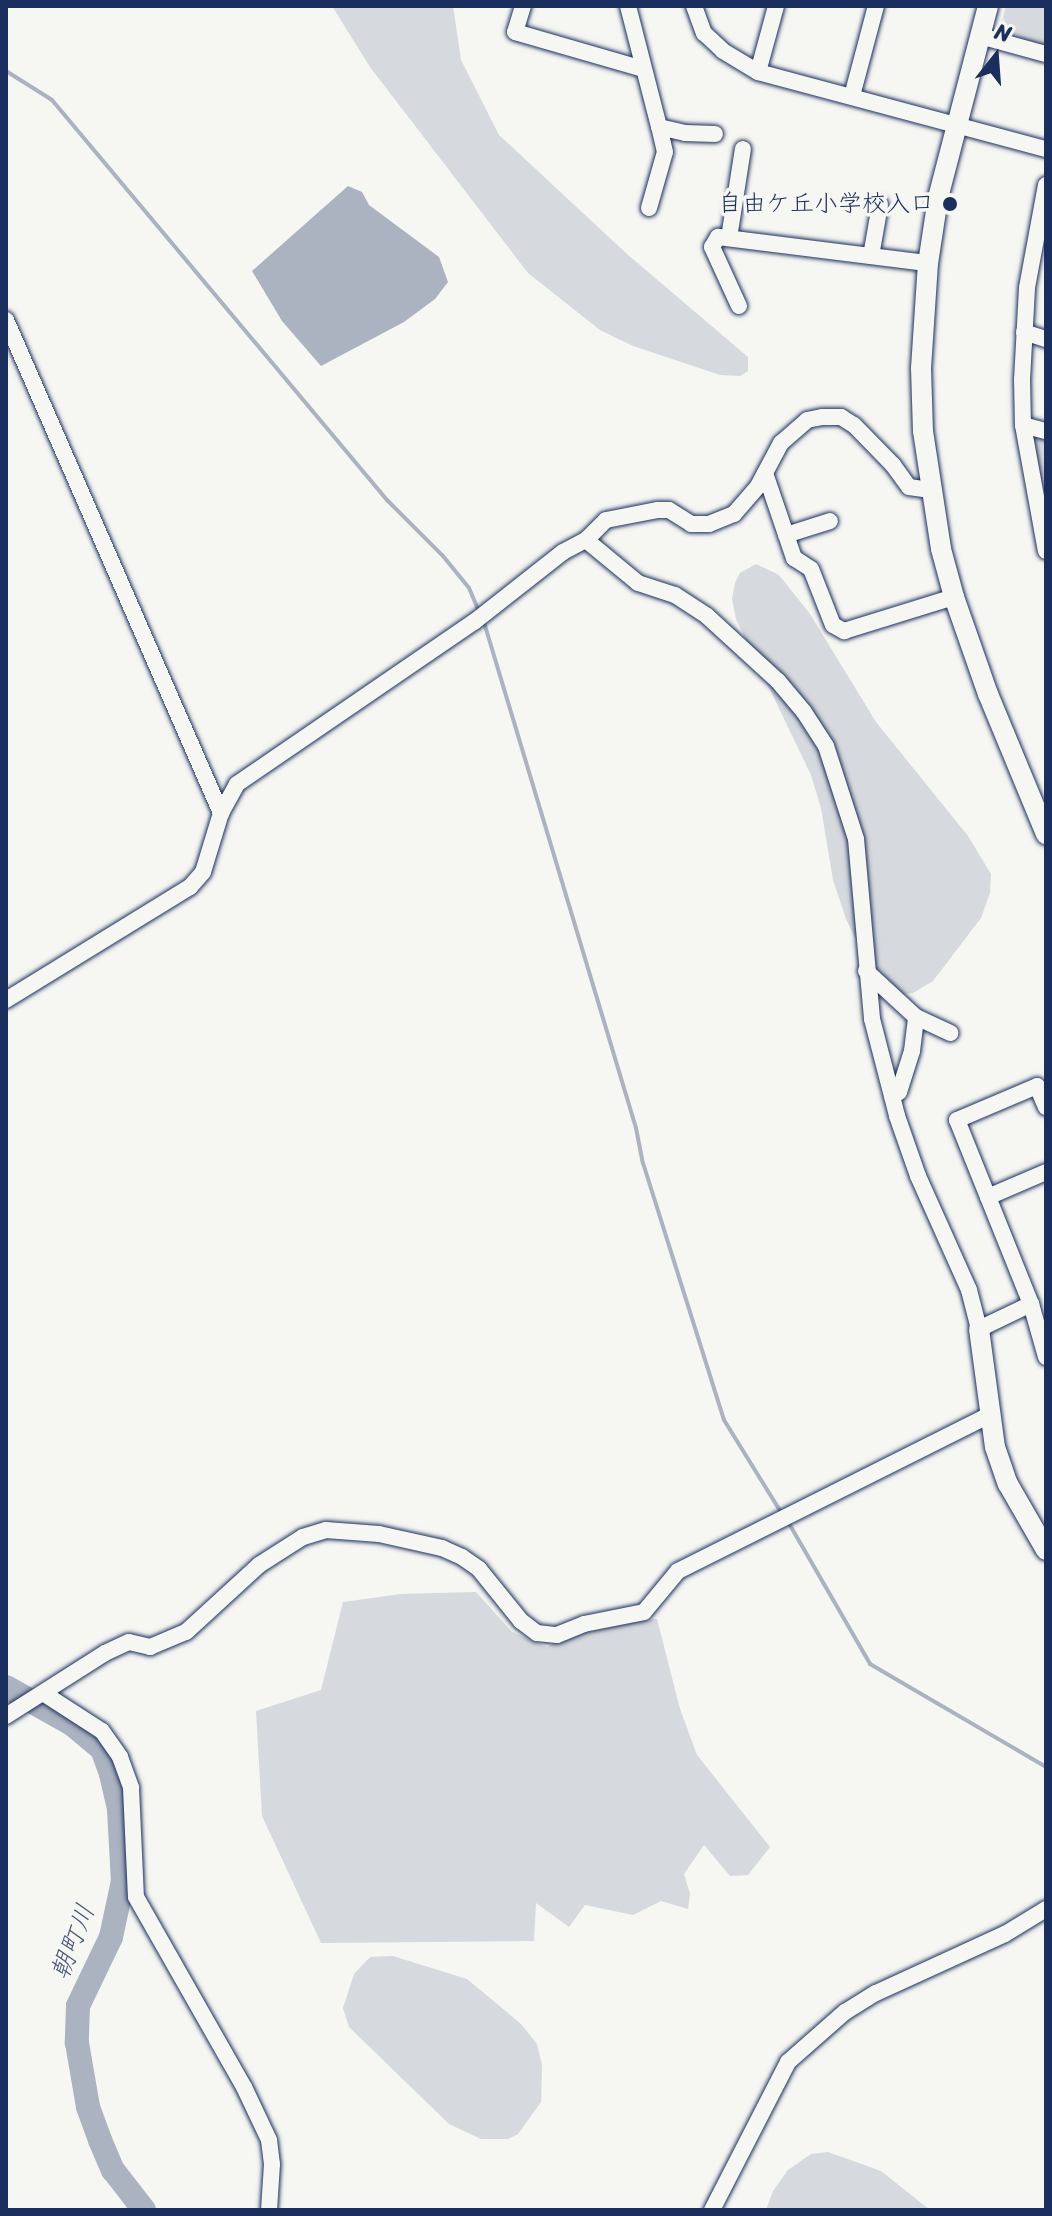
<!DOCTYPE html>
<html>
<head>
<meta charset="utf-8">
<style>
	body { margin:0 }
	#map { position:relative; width:1052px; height:2216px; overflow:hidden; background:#f6f6f2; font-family:Sriracha,"Klee One",sans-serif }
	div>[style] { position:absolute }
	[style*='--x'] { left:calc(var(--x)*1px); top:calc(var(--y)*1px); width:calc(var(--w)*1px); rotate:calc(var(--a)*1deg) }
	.green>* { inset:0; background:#d6d9dd }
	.water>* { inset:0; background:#abb2c0 }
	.stream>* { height:4px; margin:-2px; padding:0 2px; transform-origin:2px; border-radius:2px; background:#abb2c0 }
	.river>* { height:24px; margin:-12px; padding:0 12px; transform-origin:12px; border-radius:12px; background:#abb2c0 }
	.roads { filter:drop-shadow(0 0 2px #1b2f5e) drop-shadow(0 0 2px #1b2f5e) }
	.minor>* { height:16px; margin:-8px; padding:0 8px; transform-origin:8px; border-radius:8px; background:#f6f6f2 }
	.tertiary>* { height:20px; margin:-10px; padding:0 10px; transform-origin:10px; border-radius:10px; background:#f6f6f2 }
	.dots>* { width:22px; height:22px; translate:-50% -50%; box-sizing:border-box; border:4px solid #f6f6f2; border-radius:50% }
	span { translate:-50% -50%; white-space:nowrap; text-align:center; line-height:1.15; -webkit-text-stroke:7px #f6f6f2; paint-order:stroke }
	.poi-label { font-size:24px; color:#1b2f5e }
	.right { translate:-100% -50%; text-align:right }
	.water-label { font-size:26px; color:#46567b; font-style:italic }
	.frame { position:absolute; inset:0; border:8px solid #1b2f5e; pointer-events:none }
	.north { position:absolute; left:956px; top:16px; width:80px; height:80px; -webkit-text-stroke:6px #f6f6f2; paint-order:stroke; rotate:17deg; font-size:22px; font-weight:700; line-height:32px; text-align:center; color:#1b2f5e }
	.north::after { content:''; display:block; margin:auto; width:28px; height:36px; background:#1b2f5e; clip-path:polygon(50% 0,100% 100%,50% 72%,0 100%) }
</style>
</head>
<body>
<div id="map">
	<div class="green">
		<i style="clip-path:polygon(332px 6px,453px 6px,461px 60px,499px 135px,627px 254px,748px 357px,748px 371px,740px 376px,720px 375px,633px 346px,600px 330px,528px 273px,370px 67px)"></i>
		<i style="clip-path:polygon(1006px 6px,1046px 6px,1046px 50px,998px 37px)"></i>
		<i style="clip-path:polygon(1033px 433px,1046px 437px,1046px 526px,1029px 437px)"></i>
		<i style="clip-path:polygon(756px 564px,779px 575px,810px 614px,876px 722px,968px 836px,991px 874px,990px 893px,981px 918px,933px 981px,913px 993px,895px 995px,880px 987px,846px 919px,833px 880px,821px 808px,811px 775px,736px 619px,732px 599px,735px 583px,740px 573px)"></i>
		<i style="clip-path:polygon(476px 1592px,512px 1632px,547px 1647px,596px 1621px,657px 1619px,680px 1709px,697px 1755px,770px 1847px,748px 1875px,730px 1876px,704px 1845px,684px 1874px,690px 1894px,688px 1909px,661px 1901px,633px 1915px,585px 1905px,569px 1927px,536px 1903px,534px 1941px,321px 1943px,262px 1816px,256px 1711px,321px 1690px,343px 1602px,401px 1594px)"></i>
		<i style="clip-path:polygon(393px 1956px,467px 1979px,521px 2024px,537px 2044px,542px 2065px,541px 2102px,518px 2134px,508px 2139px,481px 2139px,449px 2124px,349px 2027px,343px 2008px,354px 1974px,370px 1957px)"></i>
		<i style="clip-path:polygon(828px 2152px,881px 2171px,930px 2210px,766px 2210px,773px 2191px,788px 2170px,811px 2154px)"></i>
	</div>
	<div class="water">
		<i style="clip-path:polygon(348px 186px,362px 192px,369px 205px,439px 257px,448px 282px,435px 299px,404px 322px,321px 366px,282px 321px,252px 271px)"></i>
	</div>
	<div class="stream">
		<i style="--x:6;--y:71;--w:54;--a:32.2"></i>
		<i style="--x:52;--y:100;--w:522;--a:50.05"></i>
		<i style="--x:387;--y:500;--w:79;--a:45"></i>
		<i style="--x:443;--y:556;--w:41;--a:50.9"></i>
		<i style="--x:469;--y:588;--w:25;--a:67"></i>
		<i style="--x:483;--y:619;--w:531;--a:73.27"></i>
		<i style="--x:636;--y:1128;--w:36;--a:79"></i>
		<i style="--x:643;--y:1163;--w:269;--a:72.5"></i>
		<i style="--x:724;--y:1420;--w:110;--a:58.3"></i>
		<i style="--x:787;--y:1520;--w:166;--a:60"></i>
		<i style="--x:870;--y:1664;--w:204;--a:30.3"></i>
	</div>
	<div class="river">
		<i style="--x:6;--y:1687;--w:76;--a:29.3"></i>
		<i style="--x:72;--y:1724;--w:39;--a:40"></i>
		<i style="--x:102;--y:1749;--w:27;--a:70"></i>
		<i style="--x:111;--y:1774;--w:37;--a:77"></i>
		<i style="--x:119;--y:1810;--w:71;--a:86.8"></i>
		<i style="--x:123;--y:1881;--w:57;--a:102.1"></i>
		<i style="--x:111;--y:1937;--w:76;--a:115.6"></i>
		<i style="--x:78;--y:2006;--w:37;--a:92"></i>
		<i style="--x:77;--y:2043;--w:65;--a:80.2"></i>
		<i style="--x:88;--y:2107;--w:35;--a:70"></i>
		<i style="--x:100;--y:2140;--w:33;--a:67"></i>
		<i style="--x:113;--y:2170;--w:51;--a:52.2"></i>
	</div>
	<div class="roads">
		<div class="minor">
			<i style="--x:523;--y:6;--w:27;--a:107"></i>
			<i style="--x:515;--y:32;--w:133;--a:16.1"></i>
			<i style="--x:628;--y:6;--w:125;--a:75.6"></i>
			<i style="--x:659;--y:127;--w:27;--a:13"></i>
			<i style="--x:685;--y:133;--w:30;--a:2"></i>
			<i style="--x:694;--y:6;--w:29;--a:70"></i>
			<i style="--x:704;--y:33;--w:26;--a:43"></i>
			<i style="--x:723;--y:51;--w:41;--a:31"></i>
			<i style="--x:758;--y:72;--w:298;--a:15"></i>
			<i style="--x:980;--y:36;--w:68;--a:15.3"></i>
			<i style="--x:758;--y:72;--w:68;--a:-74.7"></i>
			<i style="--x:852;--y:96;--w:93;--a:-75.1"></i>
			<i style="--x:1046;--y:185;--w:105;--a:100.5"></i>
			<i style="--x:1027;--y:288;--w:91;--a:93.1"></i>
			<i style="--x:1022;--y:379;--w:46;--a:88.8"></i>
			<i style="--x:1023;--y:425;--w:128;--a:79.7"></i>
			<i style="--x:649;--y:208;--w:58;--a:-74.1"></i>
			<i style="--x:665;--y:152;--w:26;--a:-103"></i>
			<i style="--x:729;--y:238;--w:90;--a:-81.1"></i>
			<i style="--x:871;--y:256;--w:52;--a:-80"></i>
			<i style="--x:739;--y:306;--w:65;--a:-114.6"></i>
			<i style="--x:712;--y:247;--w:12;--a:-59"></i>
			<i style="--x:718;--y:237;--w:212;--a:7.1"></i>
			<i style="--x:6;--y:320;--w:538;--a:66.44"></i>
			<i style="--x:1024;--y:332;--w:23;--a:18"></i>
			<i style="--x:1023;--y:425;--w:24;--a:15"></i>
			<i style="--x:765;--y:473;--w:90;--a:71.2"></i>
			<i style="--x:794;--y:558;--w:20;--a:33"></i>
			<i style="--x:811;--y:569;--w:60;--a:68.6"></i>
			<i style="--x:833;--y:625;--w:13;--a:29"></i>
			<i style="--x:844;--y:631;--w:115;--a:-17.2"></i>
			<i style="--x:786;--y:535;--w:46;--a:-17.7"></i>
			<i style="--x:586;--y:540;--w:67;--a:39.6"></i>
			<i style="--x:638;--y:583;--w:39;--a:18"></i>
			<i style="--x:675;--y:595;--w:38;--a:33"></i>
			<i style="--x:707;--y:616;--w:96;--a:42.5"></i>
			<i style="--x:778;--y:681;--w:40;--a:50"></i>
			<i style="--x:804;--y:712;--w:40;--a:57.1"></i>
			<i style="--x:826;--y:746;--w:98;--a:72.1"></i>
			<i style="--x:856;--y:839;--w:181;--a:84.9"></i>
			<i style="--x:872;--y:1019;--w:100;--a:75.5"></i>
			<i style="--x:897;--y:1116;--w:64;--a:70.7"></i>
			<i style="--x:918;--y:1176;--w:125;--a:65.9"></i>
			<i style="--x:969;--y:1290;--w:40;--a:75.6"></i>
			<i style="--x:979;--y:1329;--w:58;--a:-25.7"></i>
			<i style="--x:866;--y:971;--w:68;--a:42.6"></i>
			<i style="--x:916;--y:1017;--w:38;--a:25"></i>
			<i style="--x:6;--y:1000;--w:216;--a:-31.6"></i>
			<i style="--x:190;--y:887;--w:20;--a:-49"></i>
			<i style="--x:203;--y:872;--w:62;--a:-73"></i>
			<i style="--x:221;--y:813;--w:33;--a:-61"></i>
			<i style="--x:237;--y:784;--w:287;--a:-34.4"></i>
			<i style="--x:474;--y:622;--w:113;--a:-38.2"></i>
			<i style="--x:563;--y:552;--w:26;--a:-28"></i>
			<i style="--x:586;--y:540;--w:28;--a:-45"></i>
			<i style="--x:606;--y:520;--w:53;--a:-10.9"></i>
			<i style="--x:658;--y:510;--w:11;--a:0"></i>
			<i style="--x:669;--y:510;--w:26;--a:32"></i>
			<i style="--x:691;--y:524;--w:18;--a:0"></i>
			<i style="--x:709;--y:524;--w:27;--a:-22"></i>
			<i style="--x:734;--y:514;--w:37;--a:-49"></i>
			<i style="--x:758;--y:486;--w:49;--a:-61.9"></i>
			<i style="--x:781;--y:443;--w:35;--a:-41"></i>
			<i style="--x:807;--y:420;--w:16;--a:-11"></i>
			<i style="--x:823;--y:417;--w:18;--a:0"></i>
			<i style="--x:841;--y:417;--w:15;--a:32"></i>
			<i style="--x:854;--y:425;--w:56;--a:45.7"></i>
			<i style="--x:893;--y:465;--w:27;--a:54"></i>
			<i style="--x:909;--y:487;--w:22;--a:8"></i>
			<i style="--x:892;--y:1096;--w:8;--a:-30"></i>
			<i style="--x:899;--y:1092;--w:43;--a:-72.4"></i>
			<i style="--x:912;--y:1051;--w:34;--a:-83"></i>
			<i style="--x:1046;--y:1172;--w:63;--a:156.7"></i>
			<i style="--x:988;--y:1197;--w:115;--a:68.1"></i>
			<i style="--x:1031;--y:1304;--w:55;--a:74.2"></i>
			<i style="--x:988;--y:1197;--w:83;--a:-111.9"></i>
			<i style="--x:957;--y:1120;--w:87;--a:-23"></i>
			<i style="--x:1037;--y:1086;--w:23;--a:67"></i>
			<i style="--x:43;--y:1693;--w:70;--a:32.8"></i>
			<i style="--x:102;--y:1731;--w:32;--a:55"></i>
			<i style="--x:120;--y:1757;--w:33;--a:70"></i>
			<i style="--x:131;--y:1788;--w:109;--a:87.4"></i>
			<i style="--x:136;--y:1897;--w:219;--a:60.4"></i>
			<i style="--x:244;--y:2087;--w:59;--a:64.7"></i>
			<i style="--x:269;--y:2140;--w:24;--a:83"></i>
			<i style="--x:272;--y:2164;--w:46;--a:93.7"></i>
			<i style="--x:6;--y:1716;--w:117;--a:-32.5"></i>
			<i style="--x:105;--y:1653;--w:26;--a:-25"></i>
			<i style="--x:129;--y:1642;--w:22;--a:13"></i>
			<i style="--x:150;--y:1647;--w:39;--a:-23"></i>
			<i style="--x:186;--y:1632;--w:99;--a:-42.5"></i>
			<i style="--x:259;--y:1565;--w:52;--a:-32.5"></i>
			<i style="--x:303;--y:1537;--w:24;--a:-17"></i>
			<i style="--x:326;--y:1530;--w:53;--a:4.3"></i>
			<i style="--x:379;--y:1534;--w:65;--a:12.5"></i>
			<i style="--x:442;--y:1548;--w:22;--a:24"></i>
			<i style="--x:462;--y:1557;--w:21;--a:35"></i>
			<i style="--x:479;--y:1569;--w:67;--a:51.1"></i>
			<i style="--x:521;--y:1621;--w:20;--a:37"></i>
			<i style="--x:537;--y:1633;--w:20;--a:6"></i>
			<i style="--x:557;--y:1635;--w:29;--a:-22"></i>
			<i style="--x:584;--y:1624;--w:61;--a:-11.3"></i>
			<i style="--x:644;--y:1612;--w:53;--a:-50.3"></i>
			<i style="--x:678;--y:1571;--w:351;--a:-26.6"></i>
			<i style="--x:712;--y:2210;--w:166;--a:-62.8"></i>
			<i style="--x:788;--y:2062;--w:76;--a:-41.3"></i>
			<i style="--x:845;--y:2012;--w:36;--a:-32"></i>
			<i style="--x:876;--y:1993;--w:142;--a:-24.6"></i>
			<i style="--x:1005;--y:1934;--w:48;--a:-31.4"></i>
		</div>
		<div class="tertiary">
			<i style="--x:988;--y:6;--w:198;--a:104.6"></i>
			<i style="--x:938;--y:198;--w:66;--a:98.7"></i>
			<i style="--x:928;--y:263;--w:105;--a:93.8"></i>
			<i style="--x:921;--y:368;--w:63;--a:88.2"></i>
			<i style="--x:923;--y:431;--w:119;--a:81.3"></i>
			<i style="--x:941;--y:549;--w:50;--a:74.8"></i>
			<i style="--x:954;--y:597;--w:103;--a:70.7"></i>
			<i style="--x:988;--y:694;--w:152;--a:67.5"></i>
			<i style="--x:979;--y:1329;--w:119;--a:82.3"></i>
			<i style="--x:995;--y:1447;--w:39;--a:71"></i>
			<i style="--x:1008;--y:1484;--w:76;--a:60.1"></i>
		</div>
	</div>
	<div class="dots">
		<i style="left:950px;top:204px;background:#1b2f5e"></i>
	</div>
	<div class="poi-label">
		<span class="right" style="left:934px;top:204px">自由ケ丘小学校入口</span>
	</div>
	<div class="water-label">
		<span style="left:73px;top:1942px;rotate:-69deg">朝町川</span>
	</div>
	<div class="frame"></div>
	<div class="north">N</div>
</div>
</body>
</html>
